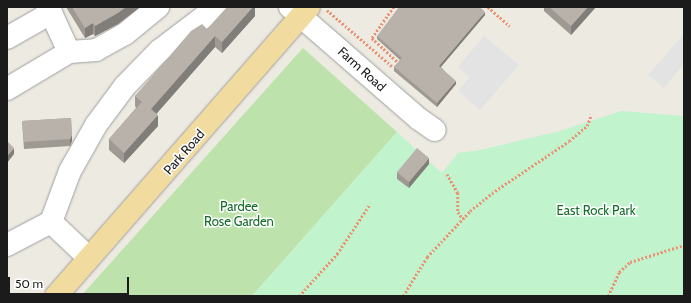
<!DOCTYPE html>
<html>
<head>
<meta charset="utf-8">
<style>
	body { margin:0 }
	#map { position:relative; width:691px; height:303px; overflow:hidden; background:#eceae1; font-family:Cabin,sans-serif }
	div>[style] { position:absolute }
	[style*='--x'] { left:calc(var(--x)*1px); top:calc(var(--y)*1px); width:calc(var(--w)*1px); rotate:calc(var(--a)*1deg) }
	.grass>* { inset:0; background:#bde2ab }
	.park>* { inset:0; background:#c1f3cd }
	.parking>* { inset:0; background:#e3e3e3 }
	.path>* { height:2.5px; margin-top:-1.25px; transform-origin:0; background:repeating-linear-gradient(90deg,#ec9172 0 2px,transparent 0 4px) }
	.roads { filter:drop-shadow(0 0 1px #9f9f9f) drop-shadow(0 0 1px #9f9f9f) }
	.minor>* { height:22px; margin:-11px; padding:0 11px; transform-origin:11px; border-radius:11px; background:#fff }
	.major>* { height:22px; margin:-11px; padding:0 11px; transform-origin:11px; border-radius:11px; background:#f2db9f }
	.wall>* { inset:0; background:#9e9993 }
	.shaded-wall>* { inset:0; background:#817d78 }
	.building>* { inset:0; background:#b8b2ab }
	span { translate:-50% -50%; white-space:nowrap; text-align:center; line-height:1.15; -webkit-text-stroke:3px #fff; paint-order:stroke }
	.street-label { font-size:13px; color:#1b1b1b }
	.park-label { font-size:13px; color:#156d2a }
	.frame { position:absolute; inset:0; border:8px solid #1b1b1b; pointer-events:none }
	.scale { position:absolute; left:8px; top:277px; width:121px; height:18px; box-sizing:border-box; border:2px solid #1b1b1b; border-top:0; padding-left:5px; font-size:12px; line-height:14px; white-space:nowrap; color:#1b1b1b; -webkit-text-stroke:3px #fff; paint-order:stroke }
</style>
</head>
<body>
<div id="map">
	<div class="grass">
		<i style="clip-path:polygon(303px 48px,397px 132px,252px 296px,81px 296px)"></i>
	</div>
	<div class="park">
		<i style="clip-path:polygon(621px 111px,684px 116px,684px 296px,252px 296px,397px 132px,442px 173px,458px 153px,480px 150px,560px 131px)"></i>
	</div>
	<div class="parking">
		<i style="clip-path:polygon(684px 34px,684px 64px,664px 88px,648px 75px)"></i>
		<i style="clip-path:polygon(484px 36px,519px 65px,480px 110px,458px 91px,470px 77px,458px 67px)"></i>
	</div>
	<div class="path">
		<i style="--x:394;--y:7;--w:38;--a:125"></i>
		<i style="--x:372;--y:38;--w:38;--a:43"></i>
		<i style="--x:488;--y:7;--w:29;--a:41"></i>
		<i style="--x:327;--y:10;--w:87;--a:40.8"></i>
		<i style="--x:447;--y:174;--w:22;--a:60"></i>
		<i style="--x:458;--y:193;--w:19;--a:90"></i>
		<i style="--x:458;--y:212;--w:9;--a:54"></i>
		<i style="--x:299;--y:296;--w:57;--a:-47.9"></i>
		<i style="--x:337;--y:254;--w:60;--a:-56.6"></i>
		<i style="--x:403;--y:296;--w:46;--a:-58.4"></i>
		<i style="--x:427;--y:257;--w:63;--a:-46.9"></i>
		<i style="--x:470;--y:211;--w:32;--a:-39"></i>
		<i style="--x:495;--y:191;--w:89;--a:-34"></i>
		<i style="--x:569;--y:141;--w:23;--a:-40"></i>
		<i style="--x:587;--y:126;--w:12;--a:-70"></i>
		<i style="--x:608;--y:296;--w:26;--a:-65"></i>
		<i style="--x:619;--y:272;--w:15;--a:-42"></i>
		<i style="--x:630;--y:262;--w:57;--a:-17.5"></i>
	</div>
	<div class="roads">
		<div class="minor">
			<i style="--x:290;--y:7;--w:171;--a:41"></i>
			<i style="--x:419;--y:119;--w:19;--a:35"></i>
			<i style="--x:7;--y:38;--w:51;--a:-29.6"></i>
			<i style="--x:51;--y:13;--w:7;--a:-124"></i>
			<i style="--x:69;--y:52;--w:27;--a:-4"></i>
			<i style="--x:96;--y:50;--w:33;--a:-29"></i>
			<i style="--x:125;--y:34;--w:43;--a:-39.3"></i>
			<i style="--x:7;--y:89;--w:72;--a:-30.8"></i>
			<i style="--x:69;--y:52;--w:43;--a:-114.8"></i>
			<i style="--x:51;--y:222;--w:54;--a:-69.6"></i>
			<i style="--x:70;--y:171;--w:53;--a:-60.5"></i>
			<i style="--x:96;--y:125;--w:49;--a:-53.4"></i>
			<i style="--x:125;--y:86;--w:49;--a:-45.8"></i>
			<i style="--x:159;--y:51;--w:73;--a:-37.2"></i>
			<i style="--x:7;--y:245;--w:50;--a:-27.6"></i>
			<i style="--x:51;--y:222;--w:52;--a:43.5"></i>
		</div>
		<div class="major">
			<i style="--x:56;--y:296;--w:384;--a:-48.8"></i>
		</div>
	</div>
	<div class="wall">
		<i style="clip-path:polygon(66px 7px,140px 7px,118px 24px,95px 36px,93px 34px,85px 38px)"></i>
		<i style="clip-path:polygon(255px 7px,255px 16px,222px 53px,215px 47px,156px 114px,158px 126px,124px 163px,109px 150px,109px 139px,136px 108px,135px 106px,135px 96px,207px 29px)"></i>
		<i style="clip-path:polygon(544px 7px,596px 7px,571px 35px,544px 11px)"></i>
		<i style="clip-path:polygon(485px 15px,441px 67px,456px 84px,437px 107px,394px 71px,394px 67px,400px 60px,377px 39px,377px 36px)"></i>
		<i style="clip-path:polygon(71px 118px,72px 141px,70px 146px,24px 149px,22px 121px)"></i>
		<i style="clip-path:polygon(429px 164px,409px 188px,397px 179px,397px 172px)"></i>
	</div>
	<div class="shaded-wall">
		<i style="clip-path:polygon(126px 7px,140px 7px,118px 24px,95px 36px,95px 26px)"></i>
		<i style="clip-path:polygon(253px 7px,255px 7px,255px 16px,222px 53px,222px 42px)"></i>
		<i style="clip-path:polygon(588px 7px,596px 7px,571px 35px,571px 26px)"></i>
		<i style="clip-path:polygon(485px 12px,485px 15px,439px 69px,439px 66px)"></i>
		<i style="clip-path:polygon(93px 23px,93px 34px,85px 38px,85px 28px)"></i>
		<i style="clip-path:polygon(215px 36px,215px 47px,151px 120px,151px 109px)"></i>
		<i style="clip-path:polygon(456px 81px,456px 84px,437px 107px,437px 103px)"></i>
		<i style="clip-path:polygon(158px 115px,158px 126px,124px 163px,124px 153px)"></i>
		<i style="clip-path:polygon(72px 135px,72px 141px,70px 146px,70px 139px)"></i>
		<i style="clip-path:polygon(14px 148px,14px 154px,7px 163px,7px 156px)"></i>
		<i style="clip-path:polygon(429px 158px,429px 164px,409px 188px,409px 182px)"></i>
	</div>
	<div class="building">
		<i style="clip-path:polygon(72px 7px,126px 7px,118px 13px,95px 26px,93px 23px,85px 28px)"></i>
		<i style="clip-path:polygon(227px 7px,253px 7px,222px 42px,215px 36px,151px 109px,158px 115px,124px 153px,109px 139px,142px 102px,135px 96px,191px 31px,202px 24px,207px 29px)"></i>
		<i style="clip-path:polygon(399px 7px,480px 7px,485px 12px,439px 66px,456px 81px,437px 103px,394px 67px,402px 58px,377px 36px)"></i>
		<i style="clip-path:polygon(549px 7px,588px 7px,571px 26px)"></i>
		<i style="clip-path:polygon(71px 118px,72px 135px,70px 139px,24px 142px,22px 121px)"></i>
		<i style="clip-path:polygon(7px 141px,14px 148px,7px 156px)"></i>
		<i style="clip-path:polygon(417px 148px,429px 158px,409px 182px,397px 172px)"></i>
	</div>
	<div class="street-label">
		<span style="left:362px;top:69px;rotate:42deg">Farm Road</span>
		<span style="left:184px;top:152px;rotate:-49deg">Park Road</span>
	</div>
	<div class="park-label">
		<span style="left:239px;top:214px">Pardee<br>Rose Garden</span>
		<span style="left:596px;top:210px">East Rock Park</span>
	</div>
	<div class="frame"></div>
	<div class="scale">50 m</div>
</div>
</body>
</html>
